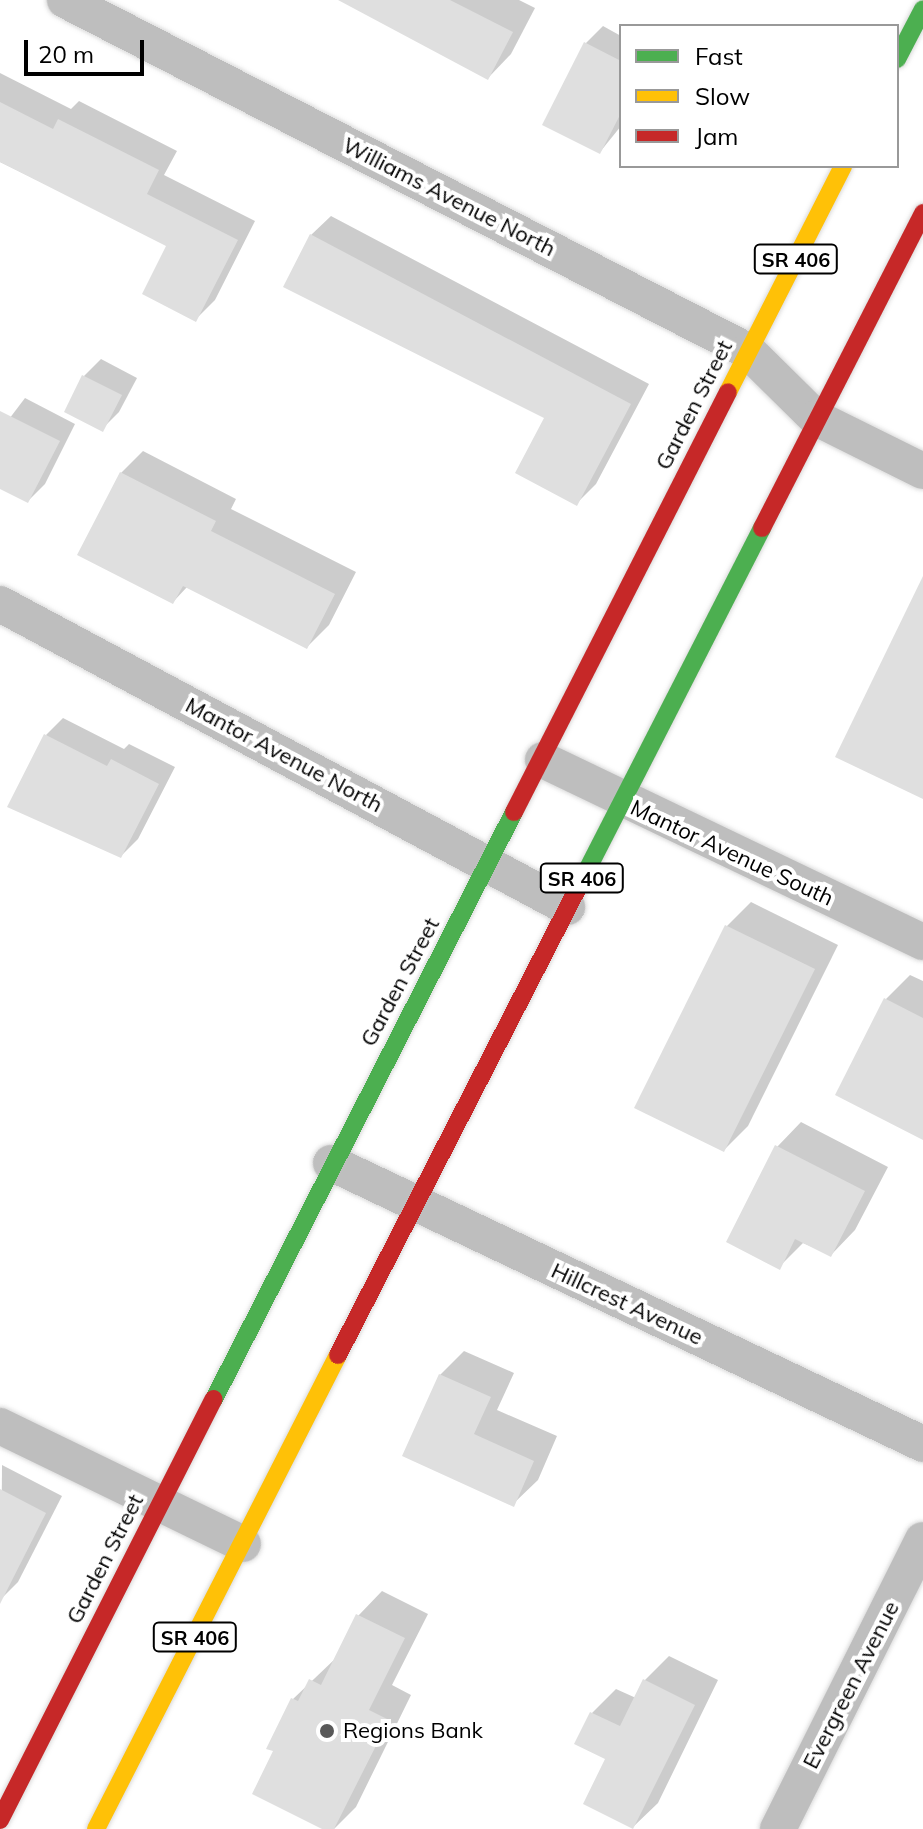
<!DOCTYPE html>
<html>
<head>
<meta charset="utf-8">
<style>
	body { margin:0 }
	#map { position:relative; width:923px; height:1829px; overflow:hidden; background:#fff; font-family:Mulish,sans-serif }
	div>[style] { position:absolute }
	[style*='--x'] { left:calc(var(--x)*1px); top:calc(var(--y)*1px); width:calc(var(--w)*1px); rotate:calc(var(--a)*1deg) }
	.shadow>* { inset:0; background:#0003 }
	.building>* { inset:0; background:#dfdfdf }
	.roads { filter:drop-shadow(0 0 2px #dbdbdb) drop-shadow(0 0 2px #dbdbdb) }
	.street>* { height:36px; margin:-18px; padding:0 18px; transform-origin:18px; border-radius:18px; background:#bebebe }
	.fast>* { height:18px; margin:-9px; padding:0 9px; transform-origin:9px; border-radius:9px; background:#4caf50 }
	.slow>* { height:18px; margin:-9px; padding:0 9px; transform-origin:9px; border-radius:9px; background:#ffc107 }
	.jam>* { height:18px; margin:-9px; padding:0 9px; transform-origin:9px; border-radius:9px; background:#c62828 }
	.dots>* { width:22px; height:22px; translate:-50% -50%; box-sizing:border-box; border:4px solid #fff; border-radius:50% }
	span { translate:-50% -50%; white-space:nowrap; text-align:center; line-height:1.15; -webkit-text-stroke:8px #fff; paint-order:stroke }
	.shield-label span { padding:2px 6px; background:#fff; border:2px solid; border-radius:6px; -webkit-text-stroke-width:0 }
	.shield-label { font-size:20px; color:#000; font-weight:700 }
	.street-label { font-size:22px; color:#000 }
	.poi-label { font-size:22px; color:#000 }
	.left { translate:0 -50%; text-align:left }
	.legend { position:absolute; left:619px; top:24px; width:280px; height:144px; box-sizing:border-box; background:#fff; border:2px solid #999; margin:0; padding:10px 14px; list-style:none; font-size:24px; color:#000 }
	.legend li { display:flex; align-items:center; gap:16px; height:40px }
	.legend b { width:40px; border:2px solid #999 }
	.scale { position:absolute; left:24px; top:40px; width:120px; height:36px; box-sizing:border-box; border:4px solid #000; border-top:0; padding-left:10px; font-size:24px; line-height:28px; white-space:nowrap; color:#000; -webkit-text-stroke:6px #fff; paint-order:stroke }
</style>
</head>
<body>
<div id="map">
	<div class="shadow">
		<i style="clip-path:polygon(343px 0,519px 0,535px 8px,511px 54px,488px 78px)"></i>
		<i style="clip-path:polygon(603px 26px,621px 36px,621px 126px,600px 152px,586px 43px)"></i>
		<i style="clip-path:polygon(0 73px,71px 109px,79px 101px,177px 151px,164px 175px,255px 221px,215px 300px,196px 319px,169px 245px,0 162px)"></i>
		<i style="clip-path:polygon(331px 216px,649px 384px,596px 484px,576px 504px,547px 417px,311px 235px)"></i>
		<i style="clip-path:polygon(101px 359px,137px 378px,119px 412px,102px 429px,84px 376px)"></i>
		<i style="clip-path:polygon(25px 398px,75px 424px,45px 484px,28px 501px,0 486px,0 431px)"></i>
		<i style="clip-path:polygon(143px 451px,236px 499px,231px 509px,356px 572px,329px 625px,307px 647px,188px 586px,173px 602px,121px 473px)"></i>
		<i style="clip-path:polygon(63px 718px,124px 749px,129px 744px,175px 767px,138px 839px,121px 856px,46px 735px)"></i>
		<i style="clip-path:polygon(751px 902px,838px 945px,748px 1126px,724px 1150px,637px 1107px,727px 926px)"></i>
		<i style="clip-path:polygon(910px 975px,923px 981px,923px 1137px,886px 999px)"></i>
		<i style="clip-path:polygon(801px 1122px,888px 1167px,855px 1230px,831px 1255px,803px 1243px,779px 1267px,777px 1147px)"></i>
		<i style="clip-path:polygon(464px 1351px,514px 1373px,497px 1410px,557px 1436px,538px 1480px,513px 1504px,440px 1375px)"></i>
		<i style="clip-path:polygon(2px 1465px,62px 1496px,18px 1582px,1px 1599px)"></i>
		<i style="clip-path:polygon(382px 1591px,428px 1614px,392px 1685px,411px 1695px,356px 1807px,334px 1829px,326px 1829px,276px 1750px,293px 1699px,337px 1657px,358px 1616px)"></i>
		<i style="clip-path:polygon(669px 1656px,718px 1680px,658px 1803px,633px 1827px,592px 1713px,616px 1689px,636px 1698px,645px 1680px)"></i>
	</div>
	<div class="building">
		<i style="clip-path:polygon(338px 0,450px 0,513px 32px,488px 80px)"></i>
		<i style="clip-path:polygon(584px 42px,621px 61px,621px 113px,600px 154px,542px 125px)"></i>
		<i style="clip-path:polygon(0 102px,53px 129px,58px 119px,159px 170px,147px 194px,238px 240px,196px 322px,142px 294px,166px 246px,0 162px)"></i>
		<i style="clip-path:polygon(310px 234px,631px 404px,577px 506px,515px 473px,544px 418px,283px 287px)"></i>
		<i style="clip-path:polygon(82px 375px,122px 395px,103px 432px,64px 412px)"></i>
		<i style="clip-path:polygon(0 411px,60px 441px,28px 503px,0 489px)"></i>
		<i style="clip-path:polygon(120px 472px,216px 521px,211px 531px,335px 594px,307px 649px,183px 586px,173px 604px,77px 555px)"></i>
		<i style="clip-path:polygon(923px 576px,923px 799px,835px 757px)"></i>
		<i style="clip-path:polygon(44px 734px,107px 766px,111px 759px,159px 784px,121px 858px,7px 807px)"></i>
		<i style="clip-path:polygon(725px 925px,815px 969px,724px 1152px,634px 1108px)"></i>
		<i style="clip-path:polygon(884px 998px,923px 1018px,923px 1140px,835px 1095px)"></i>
		<i style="clip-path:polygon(775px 1145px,865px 1191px,831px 1257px,795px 1239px,780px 1270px,726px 1242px)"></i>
		<i style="clip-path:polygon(439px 1374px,491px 1397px,474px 1434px,534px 1461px,514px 1507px,402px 1456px)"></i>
		<i style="clip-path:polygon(0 1489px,46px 1513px,0 1604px)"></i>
		<i style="clip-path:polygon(356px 1614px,405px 1638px,369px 1710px,389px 1720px,334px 1829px,322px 1829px,252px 1794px,273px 1751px,266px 1749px,291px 1698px,298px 1701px,309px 1679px,321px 1685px)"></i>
		<i style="clip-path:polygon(643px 1679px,695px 1705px,633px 1829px,583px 1804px,605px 1759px,574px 1744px,590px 1712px,620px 1726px)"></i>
	</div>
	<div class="roads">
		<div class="street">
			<i style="--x:65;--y:0;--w:768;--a:27.2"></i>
			<i style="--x:748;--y:351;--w:95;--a:44.6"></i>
			<i style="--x:816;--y:418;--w:119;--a:26.4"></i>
			<i style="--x:0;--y:604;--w:643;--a:28.12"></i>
			<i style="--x:543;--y:760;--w:421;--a:25.6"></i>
			<i style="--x:331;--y:1163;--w:655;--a:25.39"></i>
			<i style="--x:0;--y:1426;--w:270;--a:25.9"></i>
			<i style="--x:778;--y:1829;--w:323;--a:-63.4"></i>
		</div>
		<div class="fast">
			<i style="--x:897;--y:59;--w:56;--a:-62.5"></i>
			<i style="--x:584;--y:876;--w:391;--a:-62.9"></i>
			<i style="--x:214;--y:1399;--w:659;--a:-62.93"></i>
		</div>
		<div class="slow">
			<i style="--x:728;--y:392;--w:254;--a:-63"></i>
			<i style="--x:96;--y:1829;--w:532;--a:-62.95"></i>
		</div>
		<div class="jam">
			<i style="--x:762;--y:528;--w:354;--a:-62.9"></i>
			<i style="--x:514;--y:812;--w:471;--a:-63"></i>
			<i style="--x:338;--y:1355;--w:538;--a:-62.82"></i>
			<i style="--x:0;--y:1820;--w:472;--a:-63.1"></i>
		</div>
	</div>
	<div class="dots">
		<i style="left:327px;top:1731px;background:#595959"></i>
	</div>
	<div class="shield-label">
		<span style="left:796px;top:259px">SR 406</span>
		<span style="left:582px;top:878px">SR 406</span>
		<span style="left:195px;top:1637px">SR 406</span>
	</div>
	<div class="street-label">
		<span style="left:449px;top:197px;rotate:27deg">Williams Avenue North</span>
		<span style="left:694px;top:405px;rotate:-63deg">Garden Street</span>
		<span style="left:284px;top:755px;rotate:28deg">Mantor Avenue North</span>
		<span style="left:732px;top:853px;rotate:25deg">Mantor Avenue South</span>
		<span style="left:400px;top:982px;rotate:-62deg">Garden Street</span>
		<span style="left:627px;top:1304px;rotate:25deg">Hillcrest Avenue</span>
		<span style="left:105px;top:1559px;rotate:-63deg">Garden Street</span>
		<span style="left:851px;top:1685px;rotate:-63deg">Evergreen Avenue</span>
	</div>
	<div class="poi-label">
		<span class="left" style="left:343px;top:1731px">Regions Bank</span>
	</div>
	<ul class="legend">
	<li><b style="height:10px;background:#4caf50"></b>Fast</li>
	<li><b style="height:10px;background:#ffc107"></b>Slow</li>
	<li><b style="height:10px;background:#c62828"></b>Jam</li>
	</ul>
	<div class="scale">20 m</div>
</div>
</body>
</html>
